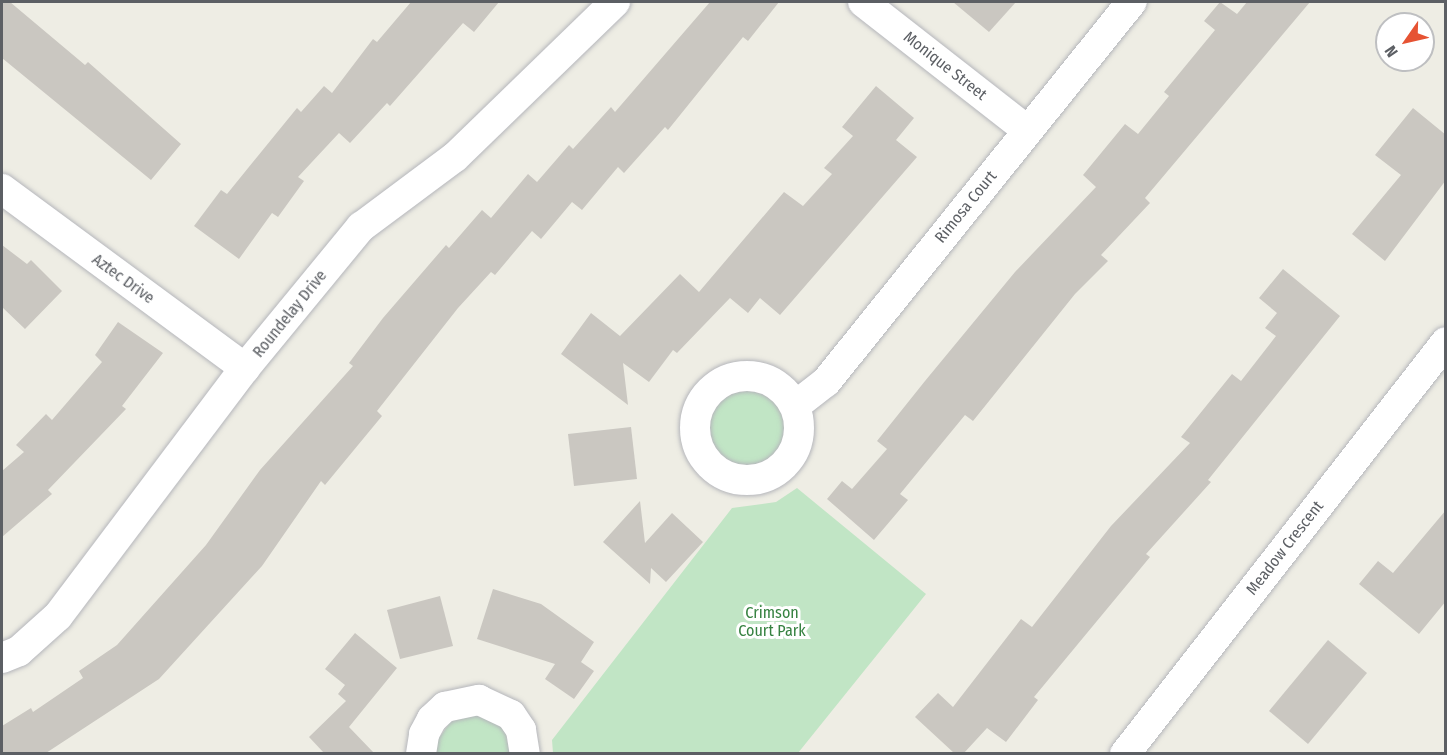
<!DOCTYPE html>
<html>
<head>
<meta charset="utf-8">
<style>
	body { margin:0 }
	#map { position:relative; width:1447px; height:755px; overflow:hidden; background:#eeede4; font-family:"Fira Sans Condensed",sans-serif }
	div>[style] { position:absolute }
	[style*='--x'] { left:calc(var(--x)*1px); top:calc(var(--y)*1px); width:calc(var(--w)*1px); rotate:calc(var(--a)*1deg) }
	.green>* { inset:0; background:#c1e5c5 }
	.round { border-radius:50% }
	.building>* { inset:0; background:#cac7c1 }
	.roads { filter:drop-shadow(0 0 2px #b5b6bb) drop-shadow(0 0 2px #b5b6bb) }
	.minor>* { height:30px; margin:-15px; padding:0 15px; transform-origin:15px; border-radius:15px; background:#fff }
	.minor>.ring { margin:-15px; padding:0; box-sizing:content-box; background:none; border:30px solid #fff; border-radius:50% }
	span { translate:-50% -50%; white-space:nowrap; text-align:center; line-height:1.15; -webkit-text-stroke:6px #fff; paint-order:stroke }
	.street-label { font-size:16px; color:#5c5f64 }
	.park-label { font-size:16px; color:#368241 }
	.frame { position:absolute; inset:0; border:3px solid #5c5f64; pointer-events:none }
	.north { position:absolute; left:1375px; top:12px; width:60px; height:60px; box-sizing:border-box; background:#fff; border:2px solid #bebfc1; border-radius:50%; rotate:236deg; font-size:16px; font-weight:700; line-height:24px; text-align:center; color:#5c5f64 }
	.north::after { content:''; display:block; margin:auto; width:21px; height:27px; background:#e65333; clip-path:polygon(50% 0,100% 100%,50% 72%,0 100%) }
</style>
</head>
<body>
<div id="map">
	<div class="green">
		<i class="round" style="left:710px;top:391px;width:74px;height:74px"></i>
		<i style="clip-path:polygon(797px 488px,926px 594px,798px 753px,553px 753px,552px 740px,732px 508px,776px 502px)"></i>
		<i style="clip-path:polygon(474px 713px,497px 722px,505px 731px,510px 753px,435px 753px,437px 741px,451px 721px)"></i>
	</div>
	<div class="building">
		<i style="clip-path:polygon(2px 2px,10px 2px,85px 65px,88px 62px,181px 144px,151px 180px,2px 58px)"></i>
		<i style="clip-path:polygon(411px 2px,499px 2px,474px 32px,463px 23px,390px 106px,387px 103px,350px 143px,339px 133px,298px 177px,304px 181px,278px 217px,272px 213px,239px 259px,194px 226px,221px 190px,227px 194px,297px 108px,301px 112px,324px 86px,332px 93px,373px 39px,377px 42px)"></i>
		<i style="clip-path:polygon(710px 2px,779px 2px,748px 41px,743px 37px,668px 130px,665px 127px,624px 173px,618px 167px,582px 210px,572px 202px,541px 239px,532px 231px,495px 275px,491px 272px,458px 308px,377px 411px,382px 416px,325px 485px,321px 481px,262px 566px,159px 679px,46px 753px,2px 753px,2px 726px,31px 708px,33px 712px,83px 678px,79px 671px,117px 645px,206px 545px,260px 470px,353px 366px,349px 363px,383px 318px,446px 245px,449px 248px,482px 210px,491px 218px,528px 174px,537px 182px,569px 145px,573px 149px,611px 107px,615px 112px)"></i>
		<i style="clip-path:polygon(953px 2px,1016px 2px,989px 32px)"></i>
		<i style="clip-path:polygon(1220px 2px,1237px 14px,1247px 2px,1310px 2px,1145px 198px,1150px 203px,1101px 255px,1108px 261px,1075px 294px,973px 421px,965px 415px,900px 494px,908px 500px,874px 540px,827px 499px,842px 481px,852px 489px,887px 449px,877px 441px,925px 381px,1015px 272px,1096px 187px,1083px 175px,1125px 124px,1138px 134px,1169px 96px,1164px 92px,1215px 30px,1204px 21px)"></i>
		<i style="clip-path:polygon(876px 86px,914px 118px,896px 140px,917px 157px,780px 315px,760px 298px,748px 313px,730px 298px,677px 353px,673px 350px,649px 382px,623px 363px,628px 405px,561px 354px,591px 313px,620px 336px,680px 274px,699px 292px,784px 192px,803px 206px,832px 174px,824px 168px,853px 136px,842px 127px)"></i>
		<i style="clip-path:polygon(1413px 108px,1446px 135px,1446px 180px,1385px 261px,1352px 234px,1401px 175px,1375px 155px)"></i>
		<i style="clip-path:polygon(2px 245px,27px 264px,31px 260px,62px 291px,25px 329px,2px 307px)"></i>
		<i style="clip-path:polygon(1283px 269px,1340px 316px,1208px 480px,1211px 482px,1146px 554px,1150px 557px,1034px 697px,1038px 700px,1006px 742px,987px 728px,964px 753px,954px 753px,915px 717px,938px 693px,953px 707px,1021px 619px,1032px 627px,1111px 526px,1190px 443px,1181px 437px,1232px 374px,1241px 381px,1276px 336px,1265px 328px,1277px 313px,1259px 298px)"></i>
		<i style="clip-path:polygon(118px 322px,163px 353px,122px 406px,126px 409px,48px 490px,52px 494px,2px 537px,2px 471px,24px 452px,16px 445px,46px 414px,52px 420px,102px 362px,95px 355px)"></i>
		<i style="clip-path:polygon(631px 427px,637px 479px,574px 486px,568px 434px)"></i>
		<i style="clip-path:polygon(640px 501px,645px 543px,672px 513px,703px 542px,666px 582px,651px 568px,650px 584px,603px 542px)"></i>
		<i style="clip-path:polygon(1446px 510px,1446px 601px,1419px 634px,1359px 584px,1378px 561px,1393px 573px)"></i>
		<i style="clip-path:polygon(493px 589px,541px 604px,594px 642px,581px 662px,594px 671px,574px 699px,545px 679px,555px 664px,477px 639px)"></i>
		<i style="clip-path:polygon(440px 596px,453px 646px,400px 659px,387px 610px)"></i>
		<i style="clip-path:polygon(355px 633px,397px 668px,349px 727px,374px 753px,324px 753px,309px 737px,346px 701px,338px 694px,345px 685px,325px 669px)"></i>
		<i style="clip-path:polygon(1328px 640px,1367px 673px,1308px 744px,1269px 711px)"></i>
	</div>
	<div class="roads">
		<div class="minor">
			<i style="--x:863;--y:2;--w:208;--a:38"></i>
			<i style="--x:2;--y:189;--w:302;--a:36.4"></i>
			<i class="ring" style="left:695px;top:376px;width:74px;height:74px"></i>
			<i style="--x:795;--y:406;--w:39;--a:-38"></i>
			<i style="--x:826;--y:382;--w:488;--a:-51.2"></i>
			<i style="--x:2;--y:658;--w:18;--a:-22"></i>
			<i style="--x:19;--y:651;--w:52;--a:-41.9"></i>
			<i style="--x:58;--y:616;--w:311;--a:-53"></i>
			<i style="--x:245;--y:368;--w:183;--a:-50.6"></i>
			<i style="--x:361;--y:227;--w:117;--a:-36.7"></i>
			<i style="--x:455;--y:157;--w:223;--a:-44.1"></i>
			<i style="--x:421;--y:754;--w:20;--a:-81"></i>
			<i style="--x:424;--y:734;--w:17;--a:-62"></i>
			<i style="--x:432;--y:719;--w:18;--a:-43"></i>
			<i style="--x:445;--y:707;--w:35;--a:-12"></i>
			<i style="--x:479;--y:700;--w:35;--a:25"></i>
			<i style="--x:511;--y:715;--w:18;--a:56"></i>
			<i style="--x:521;--y:730;--w:24;--a:81"></i>
			<i style="--x:1125;--y:754;--w:522;--a:-52.08"></i>
		</div>
	</div>
	<div class="street-label">
		<span style="left:945px;top:66px;rotate:38deg">Monique Street</span>
		<span style="left:966px;top:207px;rotate:-51deg">Rimosa Court</span>
		<span style="left:123px;top:279px;rotate:36deg">Aztec Drive</span>
		<span style="left:290px;top:314px;rotate:-51deg">Roundelay Drive</span>
		<span style="left:1285px;top:548px;rotate:-52deg">Meadow Crescent</span>
	</div>
	<div class="park-label">
		<span style="left:772px;top:622px">Crimson<br>Court Park</span>
	</div>
	<div class="frame"></div>
	<div class="north">N</div>
</div>
</body>
</html>
